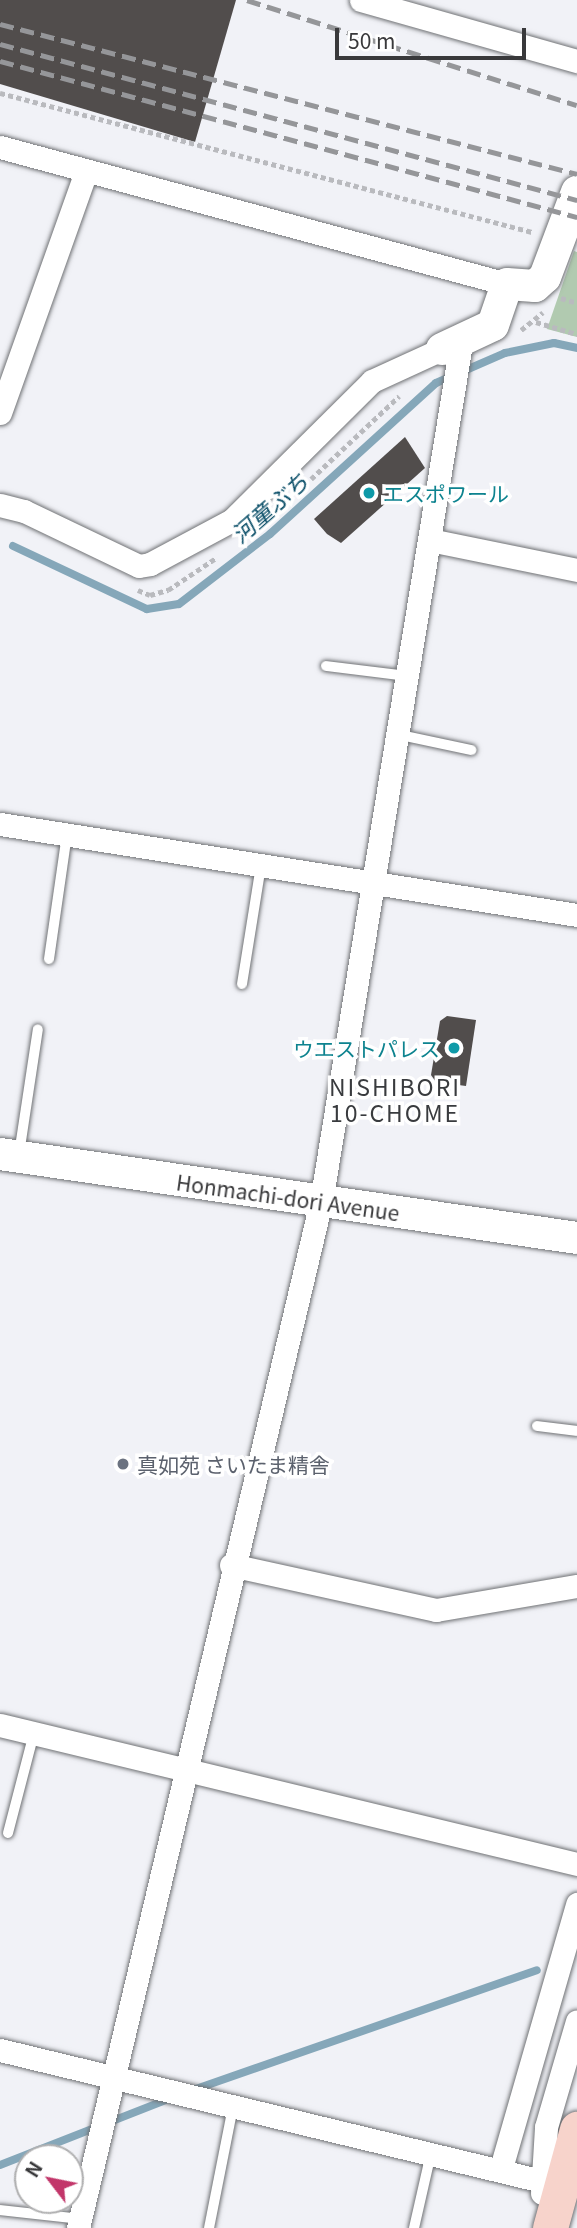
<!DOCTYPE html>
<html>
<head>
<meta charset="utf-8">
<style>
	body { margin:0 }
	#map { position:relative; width:577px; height:2228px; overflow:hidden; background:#f1f2f7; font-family:Georgia,"Noto Sans JP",serif }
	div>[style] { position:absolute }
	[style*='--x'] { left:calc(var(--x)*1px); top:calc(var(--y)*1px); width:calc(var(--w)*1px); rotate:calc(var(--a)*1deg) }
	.green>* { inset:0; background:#b1cab0 }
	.stream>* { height:8px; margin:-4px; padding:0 4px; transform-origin:4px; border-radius:4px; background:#85a7b9 }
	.building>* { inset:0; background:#514d4c }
	.path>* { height:4.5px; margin-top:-2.25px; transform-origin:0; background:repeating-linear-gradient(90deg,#b9babe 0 5px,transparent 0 8.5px) }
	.roads { filter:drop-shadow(0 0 2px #707275) drop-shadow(0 0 2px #707275) }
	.lane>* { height:10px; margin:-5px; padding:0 5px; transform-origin:5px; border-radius:5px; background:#fff }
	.street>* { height:23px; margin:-11.5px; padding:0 11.5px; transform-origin:11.5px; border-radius:11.5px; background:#fff }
	.secondary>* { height:32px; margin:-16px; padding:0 16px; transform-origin:16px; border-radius:16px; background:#fff }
	.primary>* { height:35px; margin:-17.5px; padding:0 17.5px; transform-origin:17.5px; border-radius:17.5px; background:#f7d3cb }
	.rail>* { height:5px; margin-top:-2.5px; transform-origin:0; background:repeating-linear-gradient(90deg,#959699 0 14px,transparent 0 21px) }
	.dots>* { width:19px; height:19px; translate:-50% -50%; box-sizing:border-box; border:4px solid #fff; border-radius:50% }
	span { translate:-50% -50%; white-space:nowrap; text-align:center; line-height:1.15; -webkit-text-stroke:7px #fff; paint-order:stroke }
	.culture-label { font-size:21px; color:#0d838f }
	.left { translate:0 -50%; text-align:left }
	.right { translate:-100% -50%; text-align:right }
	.street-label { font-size:21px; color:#39393b }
	.worship-label { font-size:21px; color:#5b616d }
	.water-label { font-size:23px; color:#084d67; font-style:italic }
	.neighbourhood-label { font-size:23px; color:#393b3e; letter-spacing:2px }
	.north { position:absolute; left:14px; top:2144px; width:70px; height:70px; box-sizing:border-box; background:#fff; border:2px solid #b0b0b1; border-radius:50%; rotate:302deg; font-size:19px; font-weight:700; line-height:28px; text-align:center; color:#39393b }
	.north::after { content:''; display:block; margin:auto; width:24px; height:32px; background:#c2366a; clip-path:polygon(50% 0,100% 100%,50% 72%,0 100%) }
	.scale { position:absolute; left:335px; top:28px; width:191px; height:32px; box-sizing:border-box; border:4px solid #39393b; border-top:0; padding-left:9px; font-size:21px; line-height:24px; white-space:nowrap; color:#39393b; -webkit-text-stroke:5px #fff; paint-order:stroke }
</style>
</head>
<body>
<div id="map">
	<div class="green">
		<i style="clip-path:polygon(574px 251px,577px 252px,577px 337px,547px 329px)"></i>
	</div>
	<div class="stream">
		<i style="--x:13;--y:546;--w:148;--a:25.2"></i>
		<i style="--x:147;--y:609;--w:32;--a:-9"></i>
		<i style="--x:179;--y:604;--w:115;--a:-37.6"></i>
		<i style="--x:270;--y:534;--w:224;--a:-42.3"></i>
		<i style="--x:436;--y:383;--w:75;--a:-23.5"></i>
		<i style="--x:505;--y:353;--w:50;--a:-11.5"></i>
		<i style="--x:554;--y:343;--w:24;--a:12"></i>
		<i style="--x:193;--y:2090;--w:364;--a:-19.2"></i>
		<i style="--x:0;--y:2165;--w:184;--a:-21.4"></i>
	</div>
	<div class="building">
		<i style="clip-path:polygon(0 0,236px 0,195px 142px,0 84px)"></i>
		<i style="clip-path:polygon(405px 437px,425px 468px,341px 543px,327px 534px,314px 519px)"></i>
		<i style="clip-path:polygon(447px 1016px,476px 1020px,466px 1086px,436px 1082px,431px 1075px,440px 1021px)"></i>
	</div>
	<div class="path">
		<i style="--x:0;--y:93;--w:550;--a:14.64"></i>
		<i style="--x:561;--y:298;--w:17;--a:17"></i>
		<i style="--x:536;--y:322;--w:43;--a:16.3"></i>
		<i style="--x:521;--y:330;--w:28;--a:-39"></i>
		<i style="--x:311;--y:479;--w:121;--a:-43.3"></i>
		<i style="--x:138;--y:590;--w:13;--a:23"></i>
		<i style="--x:150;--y:595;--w:19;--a:-16"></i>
		<i style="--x:168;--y:590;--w:58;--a:-33.7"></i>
	</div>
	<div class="roads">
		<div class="lane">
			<i style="--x:326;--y:666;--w:83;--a:7"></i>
			<i style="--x:400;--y:735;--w:73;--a:11.9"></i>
			<i style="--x:49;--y:959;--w:126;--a:-81.8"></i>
			<i style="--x:242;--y:984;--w:121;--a:-80.9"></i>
			<i style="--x:19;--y:1154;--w:126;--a:-81.4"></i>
			<i style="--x:537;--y:1426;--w:40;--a:7.1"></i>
			<i style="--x:8;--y:1833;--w:103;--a:-75.4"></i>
			<i style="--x:0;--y:2210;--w:81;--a:6.4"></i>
			<i style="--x:209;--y:2228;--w:123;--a:-78.8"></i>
			<i style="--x:414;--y:2228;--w:77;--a:-77.2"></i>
		</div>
		<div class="street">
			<i style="--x:361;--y:0;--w:224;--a:15.8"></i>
			<i style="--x:0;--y:147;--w:525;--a:15.12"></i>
			<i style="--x:0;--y:413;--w:257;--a:-70.4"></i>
			<i style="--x:0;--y:505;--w:25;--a:14"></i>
			<i style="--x:24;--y:511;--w:127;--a:25.6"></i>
			<i style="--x:139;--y:566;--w:11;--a:-10"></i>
			<i style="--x:150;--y:564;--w:93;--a:-28.2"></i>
			<i style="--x:232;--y:520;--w:197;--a:-44.8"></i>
			<i style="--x:372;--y:381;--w:77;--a:-24.6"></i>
			<i style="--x:430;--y:540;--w:150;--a:11.5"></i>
			<i style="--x:0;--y:824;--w:584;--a:8.96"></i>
			<i style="--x:231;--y:1565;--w:210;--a:12.4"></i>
			<i style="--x:436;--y:1610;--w:143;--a:-9.7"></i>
			<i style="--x:0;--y:1725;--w:594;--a:13.54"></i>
			<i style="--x:0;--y:2050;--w:558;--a:13.59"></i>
			<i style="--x:501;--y:2168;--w:275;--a:-73.9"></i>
			<i style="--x:542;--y:2193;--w:66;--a:-86.5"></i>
			<i style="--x:546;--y:2127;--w:110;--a:-73.7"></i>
			<i style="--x:78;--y:2228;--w:1054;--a:-76.68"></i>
			<i style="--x:321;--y:1202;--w:876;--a:-80.74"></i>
		</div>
		<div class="secondary">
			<i style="--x:442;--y:349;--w:56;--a:-25.2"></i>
			<i style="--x:493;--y:325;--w:43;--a:-71.1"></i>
			<i style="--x:507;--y:284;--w:28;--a:4"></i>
			<i style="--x:535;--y:286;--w:13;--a:-42"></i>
			<i style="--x:545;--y:277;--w:91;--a:-69.4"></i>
			<i style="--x:0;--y:1154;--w:583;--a:8.28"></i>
		</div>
		<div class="primary">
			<i style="--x:550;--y:2228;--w:103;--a:-74.7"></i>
		</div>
	</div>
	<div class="rail">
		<i style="--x:247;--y:0;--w:346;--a:17.7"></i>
		<i style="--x:0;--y:24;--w:596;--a:14.57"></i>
		<i style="--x:0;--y:44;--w:598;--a:15.13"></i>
		<i style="--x:0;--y:61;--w:598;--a:15.13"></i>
	</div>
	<div class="dots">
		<i style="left:369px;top:493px;background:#0f9aa8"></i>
		<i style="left:454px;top:1048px;background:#0f9aa8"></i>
		<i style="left:123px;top:1464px;background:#6b7280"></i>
	</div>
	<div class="culture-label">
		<span class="left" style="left:383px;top:493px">エスポワール</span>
		<span class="right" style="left:440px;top:1048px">ウエストパレス</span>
	</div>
	<div class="street-label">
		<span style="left:288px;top:1197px;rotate:8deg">Honmachi-dori Avenue</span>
	</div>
	<div class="worship-label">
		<span class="left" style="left:137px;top:1464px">真如苑 さいたま精舎</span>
	</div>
	<div class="water-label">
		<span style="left:269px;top:507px;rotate:-41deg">河童ぶち</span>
	</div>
	<div class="neighbourhood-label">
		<span style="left:395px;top:1099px">NISHIBORI<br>10-CHOME</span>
	</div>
	<div class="north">N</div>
	<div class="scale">50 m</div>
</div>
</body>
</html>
